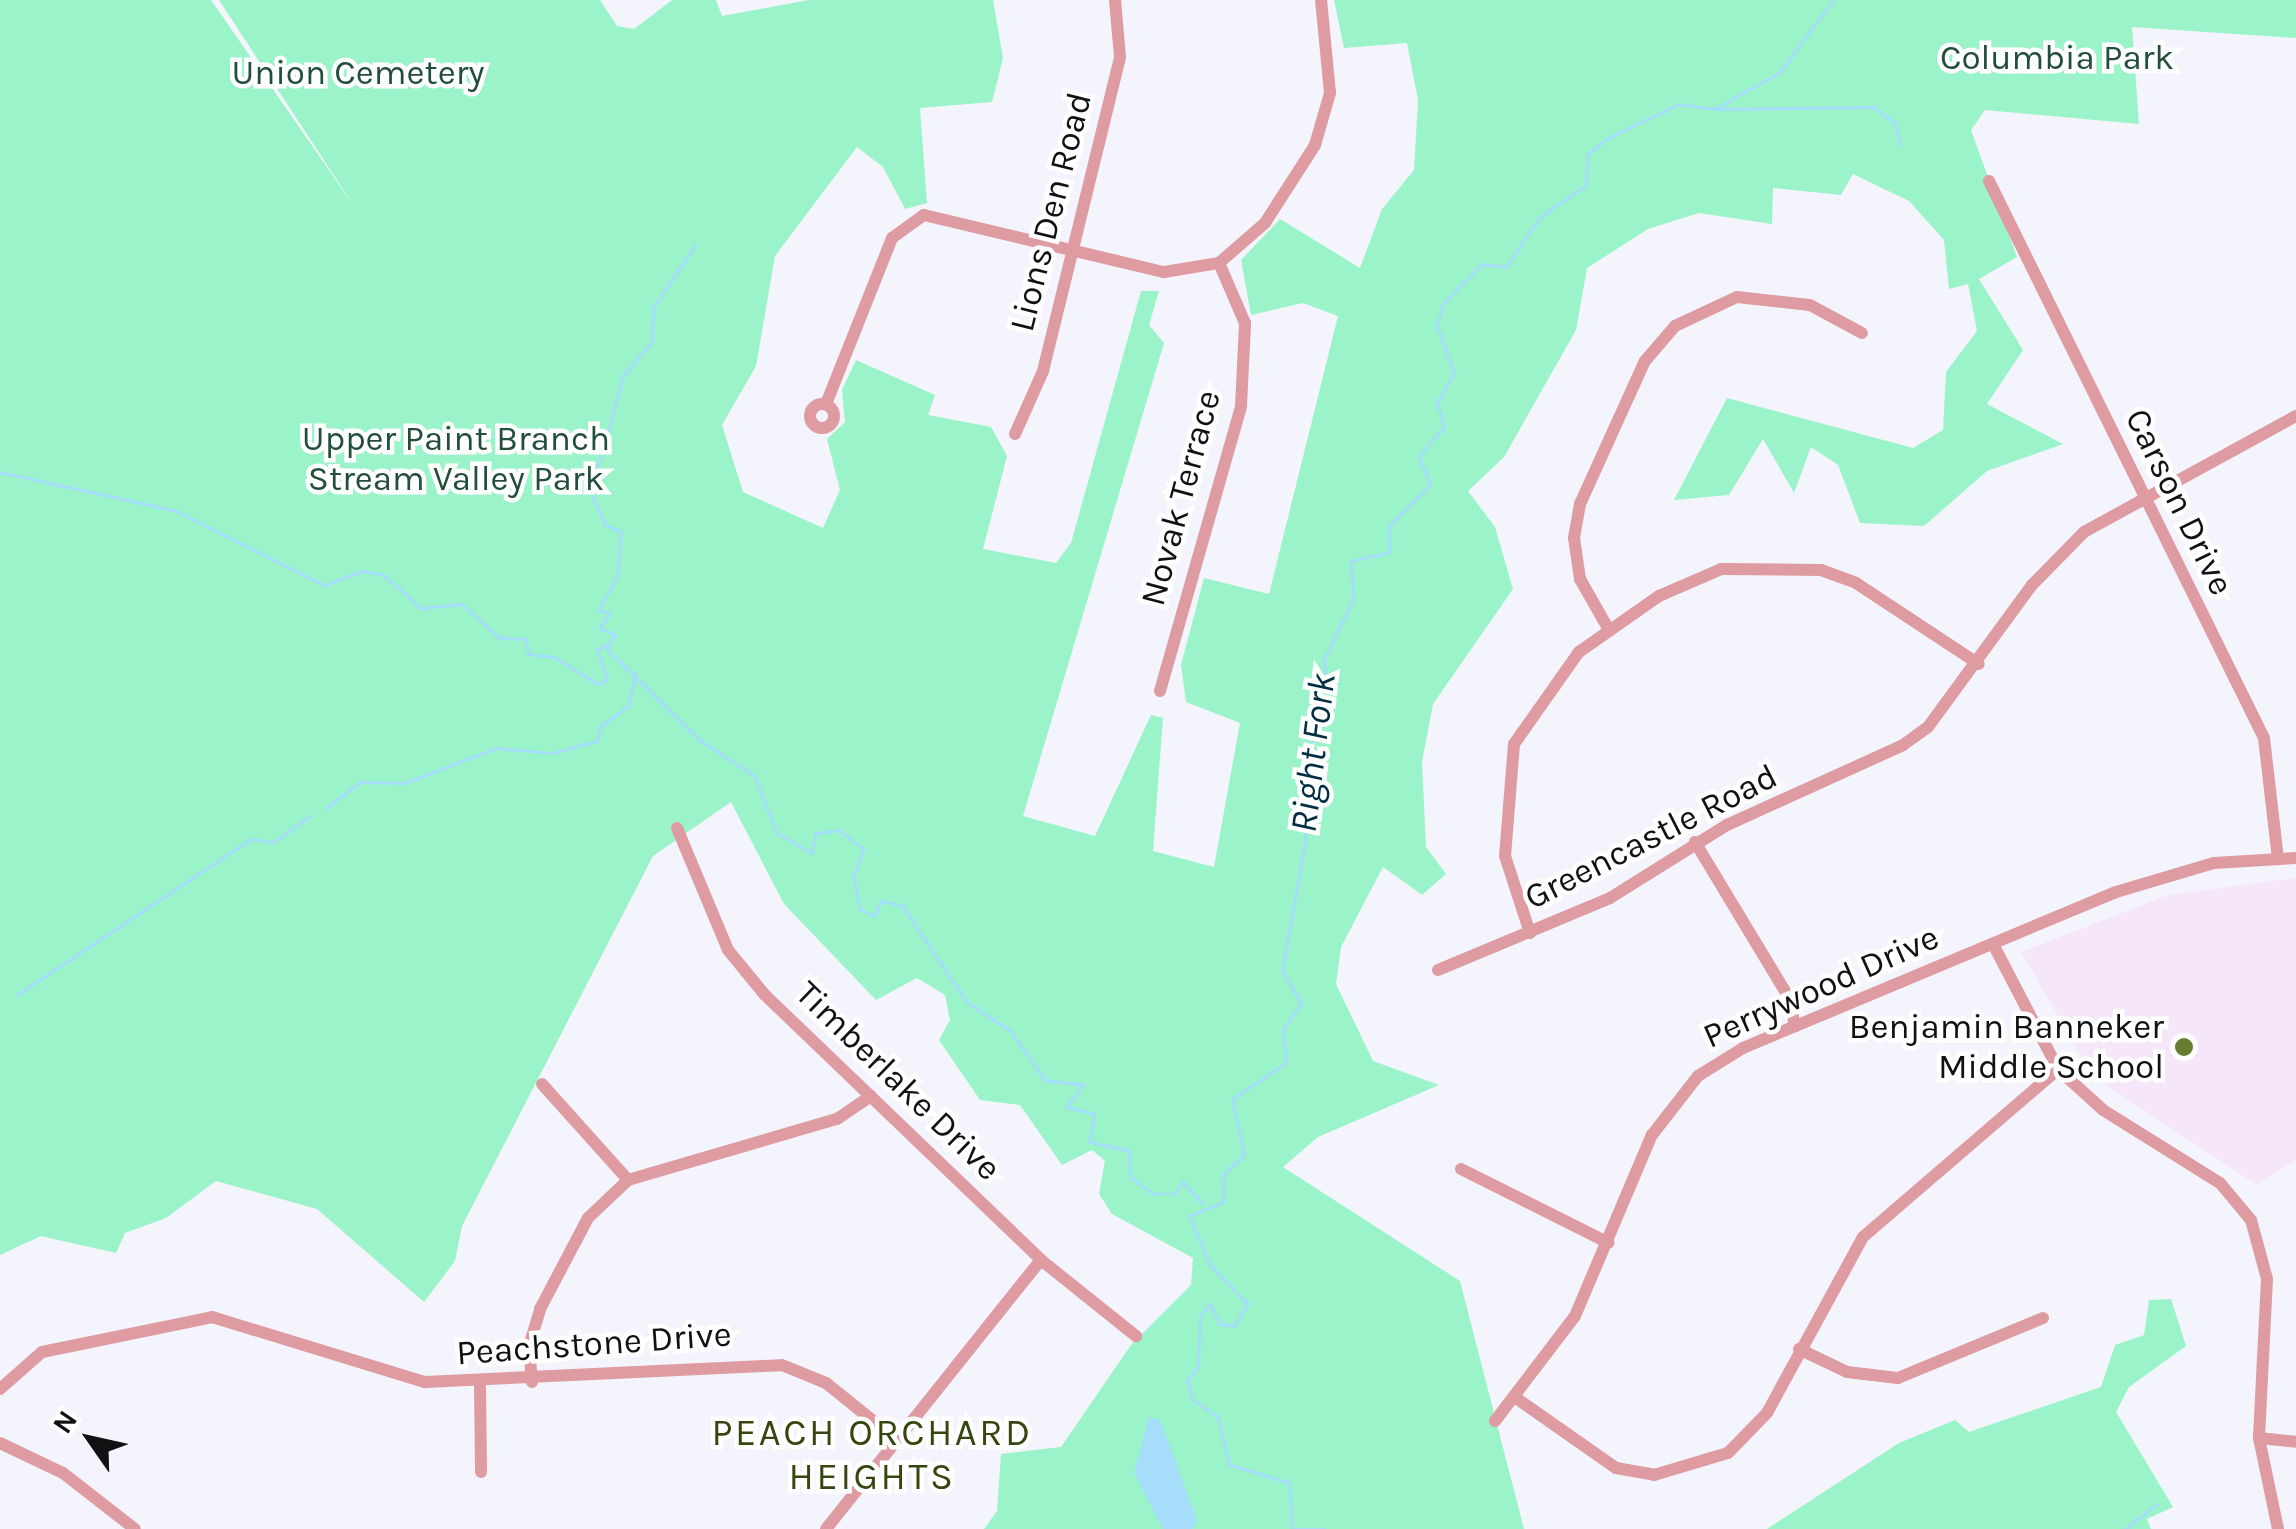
<!DOCTYPE html>
<html>
<head>
<meta charset="utf-8">
<style>
	body { margin:0 }
	#map { position:relative; width:2296px; height:1529px; overflow:hidden; background:#f4f5fc; font-family:Karla,sans-serif }
	div>[style] { position:absolute }
	[style*='--x'] { left:calc(var(--x)*1px); top:calc(var(--y)*1px); width:calc(var(--w)*1px); rotate:calc(var(--a)*1deg) }
	.education>* { inset:0; background:#f5e6f9 }
	.green>* { inset:0; background:#9af3c9 }
	.water>* { inset:0; background:#a5ddfb }
	.stream>* { height:2.5px; margin:-1.25px; padding:0 1.25px; transform-origin:1.25px; border-radius:1.25px; background:#a5ddfb }
	.minor>* { height:12px; margin:-6px; padding:0 6px; transform-origin:6px; border-radius:6px; background:#de9ca2 }
	.minor>.ring { margin:-6px; padding:0; box-sizing:content-box; background:none; border:12px solid #de9ca2; border-radius:50% }
	.dots>* { width:28px; height:28px; translate:-50% -50%; box-sizing:border-box; border:5px solid #fff; border-radius:50% }
	span { translate:-50% -50%; white-space:nowrap; text-align:center; line-height:1.15; -webkit-text-stroke:9px #fff; paint-order:stroke }
	.park-label { font-size:35px; color:#224e3b }
	.street-label { font-size:35px; color:#101113 }
	.poi-label { font-size:35px; color:#101113 }
	.right { translate:-100% -50%; text-align:right }
	.water-label { font-size:38px; color:#002e42; font-style:italic }
	.neighbourhood-label { font-size:38px; color:#364610; letter-spacing:2.5px }
	.north { position:absolute; left:40px; top:1389px; width:100px; height:100px; -webkit-text-stroke:8px #fff; paint-order:stroke; rotate:304deg; font-size:28px; font-weight:700; line-height:40px; text-align:center; color:#101113 }
	.north::after { content:''; display:block; margin:auto; width:35px; height:45px; background:#101113; clip-path:polygon(50% 0,100% 100%,50% 72%,0 100%) }
</style>
</head>
<body>
<div id="map">
	<div class="education">
		<i style="clip-path:polygon(2296px 878px,2296px 1160px,2257px 1185px,2093px 1077px,2021px 952px,2168px 895px)"></i>
	</div>
	<div class="green">
		<i style="clip-path:polygon(0 0,211px 0,356px 209px,219px 0,600px 0,617px 26px,634px 29px,672px 0,716px 0,722px 16px,809px 0,993px 0,1003px 58px,992px 102px,920px 108px,927px 203px,905px 209px,883px 167px,857px 147px,775px 256px,756px 366px,722px 425px,743px 492px,823px 528px,840px 490px,827px 439px,845px 422px,842px 390px,856px 360px,935px 395px,928px 415px,991px 427px,1007px 456px,983px 549px,1056px 563px,1071px 543px,1141px 291px,1159px 291px,1149px 325px,1164px 343px,1023px 816px,1095px 836px,1151px 715px,1163px 718px,1153px 851px,1214px 867px,1240px 723px,1186px 702px,1181px 665px,1204px 578px,1269px 594px,1338px 316px,1303px 303px,1251px 315px,1241px 260px,1280px 219px,1360px 268px,1382px 209px,1414px 170px,1418px 100px,1407px 43px,1344px 48px,1334px 0,2296px 0,2296px 38px,2132px 27px,2139px 124px,1985px 110px,1971px 130px,2017px 257px,1979px 279px,2023px 350px,1987px 404px,2063px 444px,1987px 471px,1924px 526px,1860px 523px,1838px 465px,1811px 447px,1794px 493px,1763px 439px,1729px 495px,1674px 500px,1727px 398px,1913px 448px,1943px 430px,1946px 372px,1977px 331px,1968px 284px,1949px 289px,1944px 240px,1909px 201px,1853px 174px,1841px 195px,1773px 188px,1772px 224px,1699px 213px,1648px 229px,1587px 268px,1576px 330px,1504px 457px,1468px 491px,1495px 527px,1513px 589px,1433px 704px,1422px 762px,1426px 847px,1446px 874px,1422px 895px,1383px 867px,1341px 947px,1336px 984px,1373px 1061px,1439px 1085px,1318px 1137px,1283px 1167px,1460px 1281px,1524px 1529px,984px 1529px,997px 1511px,1001px 1454px,1061px 1447px,1131px 1345px,1191px 1285px,1193px 1258px,1112px 1214px,1099px 1194px,1105px 1161px,1092px 1150px,1062px 1165px,1020px 1105px,980px 1100px,939px 1040px,950px 1020px,945px 995px,917px 978px,876px 1000px,784px 904px,731px 802px,653px 856px,462px 1226px,455px 1261px,424px 1302px,317px 1209px,216px 1181px,166px 1218px,125px 1233px,116px 1253px,41px 1236px,0 1255px)"></i>
		<i style="clip-path:polygon(2171px 1299px,2186px 1346px,2129px 1387px,2116px 1412px,2173px 1507px,2147px 1519px,2151px 1529px,1767px 1529px,1899px 1443px,1955px 1420px,1969px 1432px,2101px 1387px,2115px 1345px,2144px 1335px,2149px 1300px)"></i>
	</div>
	<div class="water">
		<i style="clip-path:polygon(1149px 1417px,1160px 1420px,1197px 1520px,1192px 1529px,1163px 1529px,1134px 1473px)"></i>
	</div>
	<div class="stream">
		<i style="--x:1716;--y:109;--w:158;--a:-0.7"></i>
		<i style="--x:1874;--y:107;--w:26;--a:37"></i>
		<i style="--x:1895;--y:123;--w:23;--a:75"></i>
		<i style="--x:696;--y:245;--w:75;--a:124.1"></i>
		<i style="--x:654;--y:307;--w:36;--a:93"></i>
		<i style="--x:652;--y:343;--w:43;--a:131.2"></i>
		<i style="--x:624;--y:375;--w:122;--a:105.8"></i>
		<i style="--x:591;--y:492;--w:36;--a:66"></i>
		<i style="--x:606;--y:525;--w:17;--a:25"></i>
		<i style="--x:621;--y:532;--w:43;--a:94"></i>
		<i style="--x:618;--y:575;--w:40;--a:118"></i>
		<i style="--x:599;--y:610;--w:11;--a:15"></i>
		<i style="--x:610;--y:613;--w:18;--a:124"></i>
		<i style="--x:600;--y:628;--w:17;--a:25"></i>
		<i style="--x:615;--y:635;--w:16;--a:120"></i>
		<i style="--x:607;--y:649;--w:132;--a:44.4"></i>
		<i style="--x:701;--y:741;--w:64;--a:32.9"></i>
		<i style="--x:755;--y:776;--w:61;--a:68.9"></i>
		<i style="--x:777;--y:833;--w:40;--a:29.7"></i>
		<i style="--x:812;--y:853;--w:20;--a:-79"></i>
		<i style="--x:816;--y:833;--w:23;--a:-7"></i>
		<i style="--x:839;--y:830;--w:31;--a:37"></i>
		<i style="--x:864;--y:849;--w:29;--a:110"></i>
		<i style="--x:854;--y:876;--w:34;--a:80"></i>
		<i style="--x:860;--y:909;--w:16;--a:27"></i>
		<i style="--x:874;--y:916;--w:17;--a:-65"></i>
		<i style="--x:881;--y:901;--w:21;--a:11"></i>
		<i style="--x:902;--y:905;--w:117;--a:56.2"></i>
		<i style="--x:967;--y:1002;--w:53;--a:33.4"></i>
		<i style="--x:1011;--y:1031;--w:60;--a:55.2"></i>
		<i style="--x:1045;--y:1080;--w:39;--a:7"></i>
		<i style="--x:1084;--y:1085;--w:28;--a:128"></i>
		<i style="--x:1067;--y:1107;--w:29;--a:14"></i>
		<i style="--x:1095;--y:1114;--w:28;--a:100"></i>
		<i style="--x:1090;--y:1142;--w:40;--a:12"></i>
		<i style="--x:1129;--y:1150;--w:28;--a:86"></i>
		<i style="--x:1131;--y:1178;--w:29;--a:34"></i>
		<i style="--x:1155;--y:1194;--w:19;--a:0"></i>
		<i style="--x:1174;--y:1194;--w:16;--a:-55"></i>
		<i style="--x:1183;--y:1181;--w:30;--a:49"></i>
		<i style="--x:0;--y:472;--w:181;--a:12.4"></i>
		<i style="--x:177;--y:511;--w:165;--a:26.7"></i>
		<i style="--x:324;--y:585;--w:41;--a:-19.7"></i>
		<i style="--x:363;--y:571;--w:21;--a:11"></i>
		<i style="--x:384;--y:575;--w:50;--a:41.7"></i>
		<i style="--x:421;--y:608;--w:41;--a:-5.6"></i>
		<i style="--x:462;--y:604;--w:51;--a:41.8"></i>
		<i style="--x:500;--y:638;--w:26;--a:2"></i>
		<i style="--x:526;--y:639;--w:15;--a:79"></i>
		<i style="--x:529;--y:654;--w:25;--a:7"></i>
		<i style="--x:554;--y:657;--w:52;--a:31.5"></i>
		<i style="--x:598;--y:684;--w:10;--a:-29"></i>
		<i style="--x:607;--y:679;--w:31;--a:-109"></i>
		<i style="--x:597;--y:650;--w:12;--a:-31"></i>
		<i style="--x:325;--y:809;--w:44;--a:-37.6"></i>
		<i style="--x:360;--y:782;--w:45;--a:1.3"></i>
		<i style="--x:405;--y:783;--w:97;--a:-21"></i>
		<i style="--x:496;--y:748;--w:56;--a:5.1"></i>
		<i style="--x:552;--y:753;--w:47;--a:-14.9"></i>
		<i style="--x:597;--y:741;--w:14;--a:-78"></i>
		<i style="--x:600;--y:727;--w:36;--a:-37"></i>
		<i style="--x:629;--y:705;--w:33;--a:-79"></i>
		<i style="--x:17;--y:995;--w:281;--a:-33.7"></i>
		<i style="--x:251;--y:839;--w:22;--a:8"></i>
		<i style="--x:273;--y:842;--w:45;--a:-35.1"></i>
		<i style="--x:1292;--y:1529;--w:46;--a:-93.7"></i>
		<i style="--x:1289;--y:1483;--w:63;--a:-163.3"></i>
		<i style="--x:1229;--y:1465;--w:48;--a:-103.2"></i>
		<i style="--x:1218;--y:1418;--w:32;--a:-144"></i>
		<i style="--x:1192;--y:1399;--w:20;--a:-105"></i>
		<i style="--x:1187;--y:1380;--w:17;--a:-50"></i>
		<i style="--x:1198;--y:1367;--w:51;--a:-87.8"></i>
		<i style="--x:1200;--y:1316;--w:16;--a:-50"></i>
		<i style="--x:1210;--y:1304;--w:22;--a:63"></i>
		<i style="--x:1220;--y:1324;--w:14;--a:8"></i>
		<i style="--x:1234;--y:1326;--w:26;--a:-59"></i>
		<i style="--x:1247;--y:1304;--w:54;--a:-133.5"></i>
		<i style="--x:1210;--y:1265;--w:53;--a:-113.2"></i>
		<i style="--x:1189;--y:1216;--w:37;--a:-22"></i>
		<i style="--x:1223;--y:1202;--w:28;--a:-88"></i>
		<i style="--x:1224;--y:1174;--w:28;--a:-44"></i>
		<i style="--x:1244;--y:1155;--w:57;--a:-102.1"></i>
		<i style="--x:1232;--y:1099;--w:65;--a:-33.7"></i>
		<i style="--x:1286;--y:1063;--w:33;--a:-95"></i>
		<i style="--x:1283;--y:1030;--w:32;--a:-56"></i>
		<i style="--x:1301;--y:1003;--w:37;--a:-121"></i>
		<i style="--x:1282;--y:971;--w:130;--a:-79.8"></i>
		<i style="--x:1305;--y:843;--w:79;--a:-88.5"></i>
		<i style="--x:1307;--y:764;--w:85;--a:-75.6"></i>
		<i style="--x:1328;--y:682;--w:21;--a:-104"></i>
		<i style="--x:1323;--y:662;--w:69;--a:-64.2"></i>
		<i style="--x:1353;--y:600;--w:39;--a:-93"></i>
		<i style="--x:1351;--y:561;--w:39;--a:-13"></i>
		<i style="--x:1389;--y:552;--w:27;--a:-88"></i>
		<i style="--x:1390;--y:525;--w:57;--a:-45"></i>
		<i style="--x:1430;--y:485;--w:31;--a:-111"></i>
		<i style="--x:1419;--y:456;--w:39;--a:-50"></i>
		<i style="--x:1444;--y:426;--w:24;--a:-107"></i>
		<i style="--x:1437;--y:403;--w:34;--a:-60"></i>
		<i style="--x:1454;--y:373;--w:50;--a:-109.9"></i>
		<i style="--x:1437;--y:326;--w:24;--a:-75"></i>
		<i style="--x:1443;--y:303;--w:55;--a:-45"></i>
		<i style="--x:1482;--y:264;--w:24;--a:7"></i>
		<i style="--x:1506;--y:267;--w:60;--a:-55.8"></i>
		<i style="--x:1540;--y:217;--w:56;--a:-34.8"></i>
		<i style="--x:1586;--y:185;--w:30;--a:-88"></i>
		<i style="--x:1587;--y:155;--w:27;--a:-39"></i>
		<i style="--x:1608;--y:138;--w:79;--a:-25.6"></i>
		<i style="--x:1679;--y:104;--w:36;--a:8"></i>
		<i style="--x:1715;--y:109;--w:75;--a:-29.6"></i>
		<i style="--x:1780;--y:72;--w:89;--a:-53.6"></i>
		<i style="--x:1296;--y:1529;--w:29;--a:0"></i>
		<i style="--x:2125;--y:1529;--w:41;--a:-38"></i>
	</div>
	<div class="minor">
		<i style="--x:1989;--y:181;--w:621;--a:63.72"></i>
		<i style="--x:2264;--y:738;--w:122;--a:83.4"></i>
		<i style="--x:826;--y:404;--w:179;--a:-68.3"></i>
		<i style="--x:892;--y:238;--w:39;--a:-36"></i>
		<i style="--x:924;--y:215;--w:247;--a:13.4"></i>
		<i style="--x:1164;--y:272;--w:56;--a:-9.3"></i>
		<i style="--x:1219;--y:263;--w:61;--a:-41"></i>
		<i style="--x:1265;--y:223;--w:93;--a:-57.3"></i>
		<i style="--x:1315;--y:145;--w:54;--a:-73.9"></i>
		<i style="--x:1330;--y:93;--w:93;--a:-95.5"></i>
		<i class="ring" style="left:810px;top:404px;width:12px;height:12px"></i>
		<i style="--x:1015;--y:434;--w:69;--a:-66"></i>
		<i style="--x:1043;--y:371;--w:323;--a:-76.2"></i>
		<i style="--x:1120;--y:57;--w:57;--a:-95"></i>
		<i style="--x:1609;--y:630;--w:59;--a:-119.6"></i>
		<i style="--x:1580;--y:579;--w:41;--a:-98.3"></i>
		<i style="--x:1574;--y:538;--w:35;--a:-80"></i>
		<i style="--x:1580;--y:504;--w:157;--a:-65.6"></i>
		<i style="--x:1645;--y:361;--w:46;--a:-49.4"></i>
		<i style="--x:1675;--y:326;--w:68;--a:-25.1"></i>
		<i style="--x:1737;--y:297;--w:73;--a:6.3"></i>
		<i style="--x:1810;--y:305;--w:59;--a:28.3"></i>
		<i style="--x:1160;--y:691;--w:296;--a:-74.1"></i>
		<i style="--x:1241;--y:406;--w:83;--a:-87.2"></i>
		<i style="--x:1245;--y:323;--w:65;--a:-113.4"></i>
		<i style="--x:677;--y:828;--w:132;--a:67.3"></i>
		<i style="--x:728;--y:950;--w:58;--a:50.6"></i>
		<i style="--x:765;--y:995;--w:383;--a:43.8"></i>
		<i style="--x:1041;--y:1260;--w:122;--a:38.7"></i>
		<i style="--x:1695;--y:842;--w:182;--a:58.9"></i>
		<i style="--x:1789;--y:998;--w:29;--a:78"></i>
		<i style="--x:1530;--y:933;--w:81;--a:-108"></i>
		<i style="--x:1505;--y:856;--w:112;--a:-85.4"></i>
		<i style="--x:1514;--y:744;--w:113;--a:-54.8"></i>
		<i style="--x:1579;--y:652;--w:98;--a:-35"></i>
		<i style="--x:1659;--y:596;--w:68;--a:-23.5"></i>
		<i style="--x:1721;--y:569;--w:100;--a:0.6"></i>
		<i style="--x:1821;--y:570;--w:37;--a:20"></i>
		<i style="--x:1856;--y:583;--w:147;--a:33.4"></i>
		<i style="--x:1993;--y:944;--w:141;--a:62.5"></i>
		<i style="--x:2058;--y:1069;--w:61;--a:42.3"></i>
		<i style="--x:2103;--y:1110;--w:138;--a:32"></i>
		<i style="--x:2220;--y:1183;--w:48;--a:50"></i>
		<i style="--x:2251;--y:1220;--w:61;--a:74.8"></i>
		<i style="--x:2267;--y:1279;--w:159;--a:92.9"></i>
		<i style="--x:2259;--y:1438;--w:93;--a:78.2"></i>
		<i style="--x:1438;--y:970;--w:186;--a:-22.7"></i>
		<i style="--x:1610;--y:898;--w:138;--a:-32"></i>
		<i style="--x:1727;--y:825;--w:193;--a:-24.4"></i>
		<i style="--x:1903;--y:745;--w:31;--a:-36"></i>
		<i style="--x:1928;--y:727;--w:176;--a:-53.8"></i>
		<i style="--x:2032;--y:585;--w:74;--a:-45.5"></i>
		<i style="--x:2084;--y:532;--w:242;--a:-28.7"></i>
		<i style="--x:542;--y:1084;--w:129;--a:48.1"></i>
		<i style="--x:1461;--y:1169;--w:165;--a:26.6"></i>
		<i style="--x:1799;--y:1349;--w:53;--a:25.6"></i>
		<i style="--x:1847;--y:1372;--w:51;--a:6.7"></i>
		<i style="--x:1898;--y:1378;--w:157;--a:-22.5"></i>
		<i style="--x:532;--y:1382;--w:36;--a:-95"></i>
		<i style="--x:529;--y:1346;--w:39;--a:-73"></i>
		<i style="--x:540;--y:1309;--w:103;--a:-62.2"></i>
		<i style="--x:588;--y:1218;--w:55;--a:-43.5"></i>
		<i style="--x:628;--y:1180;--w:218;--a:-16.3"></i>
		<i style="--x:837;--y:1119;--w:41;--a:-34.1"></i>
		<i style="--x:480;--y:1386;--w:86;--a:89.3"></i>
		<i style="--x:0;--y:1389;--w:56;--a:-41.4"></i>
		<i style="--x:42;--y:1352;--w:174;--a:-11.6"></i>
		<i style="--x:212;--y:1317;--w:223;--a:17"></i>
		<i style="--x:425;--y:1382;--w:357;--a:-2.7"></i>
		<i style="--x:782;--y:1365;--w:48;--a:22.2"></i>
		<i style="--x:826;--y:1383;--w:91;--a:38.8"></i>
		<i style="--x:1516;--y:1398;--w:122;--a:35"></i>
		<i style="--x:1616;--y:1468;--w:39;--a:10"></i>
		<i style="--x:1654;--y:1475;--w:77;--a:-16.6"></i>
		<i style="--x:1728;--y:1453;--w:56;--a:-45.7"></i>
		<i style="--x:1767;--y:1413;--w:200;--a:-61.4"></i>
		<i style="--x:1863;--y:1237;--w:257;--a:-40.7"></i>
		<i style="--x:1495;--y:1421;--w:132;--a:-52.7"></i>
		<i style="--x:1575;--y:1316;--w:197;--a:-67"></i>
		<i style="--x:1652;--y:1135;--w:75;--a:-52.1"></i>
		<i style="--x:1698;--y:1076;--w:53;--a:-31.9"></i>
		<i style="--x:1743;--y:1048;--w:404;--a:-22.7"></i>
		<i style="--x:2116;--y:892;--w:102;--a:-16.5"></i>
		<i style="--x:2214;--y:863;--w:82;--a:-3.5"></i>
		<i style="--x:2259;--y:1438;--w:37;--a:6"></i>
		<i style="--x:0;--y:1443;--w:70;--a:25.5"></i>
		<i style="--x:63;--y:1473;--w:91;--a:37.9"></i>
		<i style="--x:826;--y:1529;--w:344;--a:-51.4"></i>
	</div>
	<div class="dots">
		<i style="left:2184px;top:1047px;background:#657e30"></i>
	</div>
	<div class="park-label">
		<span style="left:2057px;top:58px">Columbia Park</span>
		<span style="left:358px;top:73px">Union Cemetery</span>
		<span style="left:456px;top:459px">Upper Paint Branch<br>Stream Valley Park</span>
	</div>
	<div class="street-label">
		<span style="left:1051px;top:212px;rotate:-76deg">Lions Den Road</span>
		<span style="left:1181px;top:498px;rotate:-75deg">Novak Terrace</span>
		<span style="left:2179px;top:502px;rotate:64deg">Carson Drive</span>
		<span style="left:1651px;top:837px;rotate:-27deg">Greencastle Road</span>
		<span style="left:1821px;top:987px;rotate:-24deg">Perrywood Drive</span>
		<span style="left:898px;top:1081px;rotate:44deg">Timberlake Drive</span>
		<span style="left:594px;top:1344px;rotate:-4deg">Peachstone Drive</span>
	</div>
	<div class="poi-label">
		<span class="right" style="left:2164px;top:1047px">Benjamin Banneker<br>Middle School</span>
	</div>
	<div class="water-label">
		<span style="left:1313px;top:753px;rotate:-83deg">Right Fork</span>
	</div>
	<div class="neighbourhood-label">
		<span style="left:872px;top:1455px">PEACH ORCHARD<br>HEIGHTS</span>
	</div>
	<div class="north">N</div>
</div>
</body>
</html>
